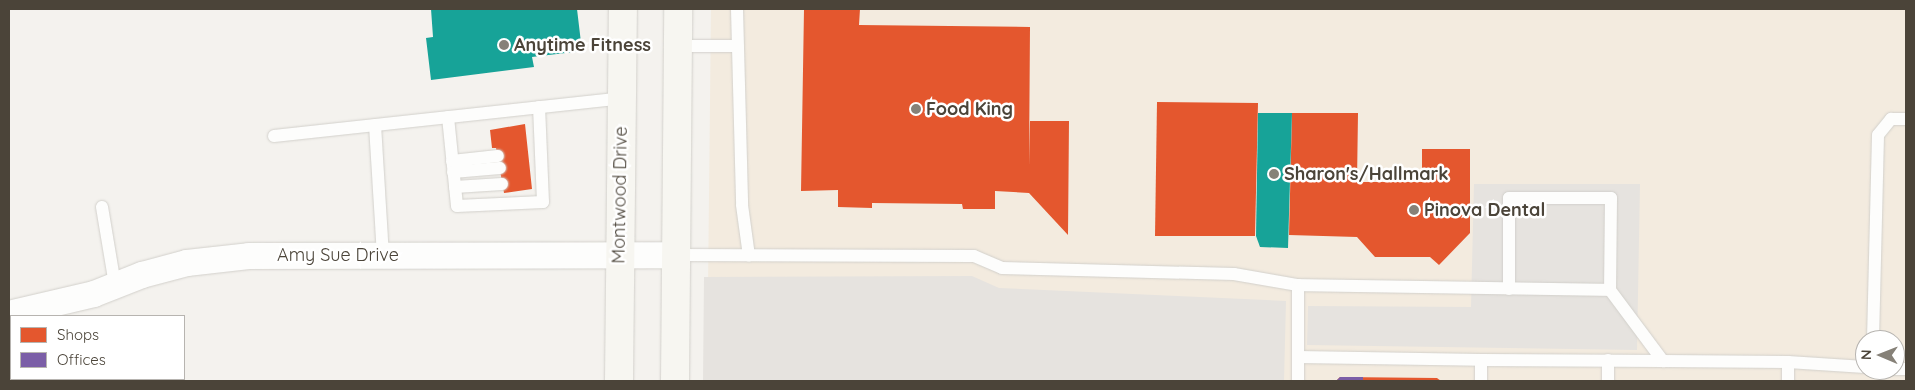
<!DOCTYPE html>
<html>
<head>
<meta charset="utf-8">
<style>
	body { margin:0 }
	#map { position:relative; width:1915px; height:390px; overflow:hidden; background:#f4f2ee; font-family:Quicksand,sans-serif }
	div>[style] { position:absolute }
	[style*='--x'] { left:calc(var(--x)*1px); top:calc(var(--y)*1px); width:calc(var(--w)*1px); rotate:calc(var(--a)*1deg) }
	.commercial>* { inset:0; background:#f3ebdf }
	.parking>* { inset:0; background:#e6e3df }
	.shops>* { inset:0; background:#e4572e }
	.offices>* { inset:0; background:#7b5ea7 }
	.public>* { inset:0; background:#17a398 }
	.roads { filter:drop-shadow(0 0 1px #d2d0cb) drop-shadow(0 0 1px #d2d0cb) }
	.lane>* { height:12px; margin:-6px; padding:0 6px; transform-origin:6px; border-radius:6px; background:#fdfdfc }
	.street>* { height:26px; margin:-13px; padding:0 13px; transform-origin:13px; border-radius:13px; background:#fdfdfc }
	.secondary>* { height:28px; margin:-14px; padding:0 14px; transform-origin:14px; border-radius:14px; background:#f7f6f1 }
	.dots>* { width:14px; height:14px; translate:-50% -50%; box-sizing:border-box; border:2px solid #fff; border-radius:50% }
	span { translate:-50% -50%; white-space:nowrap; text-align:center; line-height:1.15; -webkit-text-stroke:5px #fff; paint-order:stroke }
	.poi-label { font-size:18px; color:#4b4439; font-weight:700 }
	.left { translate:0 -50%; text-align:left }
	.street-label { font-size:18px; color:#4b4439 }
	.frame { position:absolute; inset:0; border:10px solid #4b4439; pointer-events:none }
	.legend { position:absolute; left:10px; top:315px; width:175px; height:65px; box-sizing:border-box; background:#fff; border:1px solid #b7b4b0; margin:0; padding:6px 9px; list-style:none; font-size:15px; color:#4b4439 }
	.legend li { display:flex; align-items:center; gap:10px; height:25px }
	.legend b { width:25px; border:1px solid #b7b4b0 }
	.north { position:absolute; left:1855px; top:330px; width:50px; height:50px; box-sizing:border-box; background:#fff; border:1px solid #b7b4b0; border-radius:50%; rotate:271deg; font-size:14px; font-weight:700; line-height:20px; text-align:center; color:#4b4439 }
	.north::after { content:''; display:block; margin:auto; width:18px; height:22px; background:#868178; clip-path:polygon(50% 0,100% 100%,50% 72%,0 100%) }
</style>
</head>
<body>
<div id="map">
	<div class="commercial">
		<i style="clip-path:polygon(evenodd,711px 9px,1906px 9px,1906px 381px,707px 381px,711px 9px,1865px 340px,1895px 340px,1895px 370px,1865px 370px,1865px 340px)"></i>
	</div>
	<div class="parking">
		<i style="clip-path:polygon(1474px 184px,1640px 184px,1637px 350px,1307px 345px,1308px 306px,1471px 307px)"></i>
		<i style="clip-path:polygon(972px 276px,999px 288px,1286px 301px,1284px 381px,703px 381px,704px 277px)"></i>
	</div>
	<div class="shops">
		<i style="clip-path:polygon(804px 9px,860px 9px,859px 25px,1030px 27px,1029px 166px,1030px 121px,1069px 121px,1068px 235px,1029px 193px,995px 191px,995px 209px,963px 209px,962px 204px,872px 203px,872px 208px,838px 207px,838px 190px,801px 191px)"></i>
		<i style="clip-path:polygon(1157px 102px,1258px 103px,1255px 236px,1155px 236px)"></i>
		<i style="clip-path:polygon(1292px 113px,1358px 113px,1357px 182px,1422px 182px,1422px 149px,1470px 149px,1470px 233px,1439px 265px,1430px 257px,1375px 257px,1357px 237px,1289px 235px)"></i>
		<i style="clip-path:polygon(525px 124px,532px 189px,504px 193px,496px 148px,492px 148px,490px 130px)"></i>
		<i style="clip-path:polygon(1340px 377px,1437px 378px,1441px 381px,1336px 381px)"></i>
	</div>
	<div class="offices">
		<i style="clip-path:polygon(1340px 377px,1363px 377px,1363px 381px,1336px 381px)"></i>
	</div>
	<div class="public">
		<i style="clip-path:polygon(431px 9px,577px 9px,582px 51px,532px 57px,534px 67px,431px 80px,426px 38px,433px 37px)"></i>
		<i style="clip-path:polygon(1258px 113px,1292px 113px,1288px 248px,1260px 247px,1256px 236px)"></i>
	</div>
	<div class="roads">
		<div class="lane">
			<i style="--x:737;--y:9;--w:196;--a:88.5"></i>
			<i style="--x:742;--y:205;--w:51;--a:82.2"></i>
			<i style="--x:677;--y:46;--w:59;--a:0"></i>
			<i style="--x:448;--y:117;--w:89;--a:84.2"></i>
			<i style="--x:457;--y:206;--w:86;--a:-2.7"></i>
			<i style="--x:543;--y:202;--w:95;--a:-92.4"></i>
			<i style="--x:375;--y:125;--w:130;--a:86.5"></i>
			<i style="--x:274;--y:136;--w:350;--a:-6.2"></i>
			<i style="--x:452;--y:161;--w:46;--a:-6.2"></i>
			<i style="--x:453;--y:172;--w:47;--a:-4.9"></i>
			<i style="--x:455;--y:187;--w:47;--a:-3.7"></i>
			<i style="--x:102;--y:207;--w:79;--a:80.5"></i>
			<i style="--x:675;--y:255;--w:299;--a:0.2"></i>
			<i style="--x:974;--y:256;--w:30;--a:23"></i>
			<i style="--x:1002;--y:268;--w:232;--a:1.5"></i>
			<i style="--x:1234;--y:274;--w:65;--a:9.8"></i>
			<i style="--x:1298;--y:285;--w:312;--a:0.9"></i>
			<i style="--x:1610;--y:290;--w:89;--a:53.3"></i>
			<i style="--x:1663;--y:361;--w:125;--a:0.5"></i>
			<i style="--x:1788;--y:362;--w:77;--a:3.7"></i>
			<i style="--x:1509;--y:289;--w:91;--a:-90"></i>
			<i style="--x:1509;--y:198;--w:102;--a:0"></i>
			<i style="--x:1611;--y:198;--w:92;--a:90.6"></i>
			<i style="--x:1873;--y:340;--w:205;--a:-88.6"></i>
			<i style="--x:1878;--y:135;--w:21;--a:-51"></i>
			<i style="--x:1891;--y:119;--w:15;--a:0"></i>
			<i style="--x:1298;--y:357;--w:183;--a:0.9"></i>
			<i style="--x:1895;--y:369;--w:11;--a:0"></i>
			<i style="--x:1298;--y:381;--w:96;--a:-90"></i>
			<i style="--x:1481;--y:381;--w:21;--a:-90"></i>
			<i style="--x:1481;--y:360;--w:182;--a:0.3"></i>
			<i style="--x:1608;--y:381;--w:21;--a:-90"></i>
			<i style="--x:1788;--y:381;--w:19;--a:-90"></i>
		</div>
		<div class="street">
			<i style="--x:9;--y:314;--w:87;--a:-13.2"></i>
			<i style="--x:94;--y:294;--w:52;--a:-21.6"></i>
			<i style="--x:142;--y:275;--w:47;--a:-14.9"></i>
			<i style="--x:187;--y:263;--w:62;--a:-6.4"></i>
			<i style="--x:249;--y:256;--w:426;--a:-0.1"></i>
		</div>
		<div class="secondary">
			<i style="--x:619;--y:381;--w:372;--a:-89.4"></i>
			<i style="--x:675;--y:381;--w:372;--a:-89.5"></i>
		</div>
	</div>
	<div class="dots">
		<i style="left:504px;top:45px;background:#868178"></i>
		<i style="left:916px;top:109px;background:#868178"></i>
		<i style="left:1274px;top:174px;background:#868178"></i>
		<i style="left:1414px;top:210px;background:#868178"></i>
	</div>
	<div class="poi-label">
		<span class="left" style="left:514px;top:45px">Anytime Fitness</span>
		<span class="left" style="left:926px;top:109px">Food King</span>
		<span class="left" style="left:1284px;top:174px">Sharon's/Hallmark</span>
		<span class="left" style="left:1424px;top:210px">Pinova Dental</span>
	</div>
	<div class="street-label">
		<span style="left:620px;top:195px;rotate:-89deg">Montwood Drive</span>
		<span style="left:338px;top:255px">Amy Sue Drive</span>
	</div>
	<div class="frame"></div>
	<ul class="legend">
	<li><b style="height:14px;background:#e4572e"></b>Shops</li>
	<li><b style="height:14px;background:#7b5ea7"></b>Offices</li>
	</ul>
	<div class="north">N</div>
</div>
</body>
</html>
